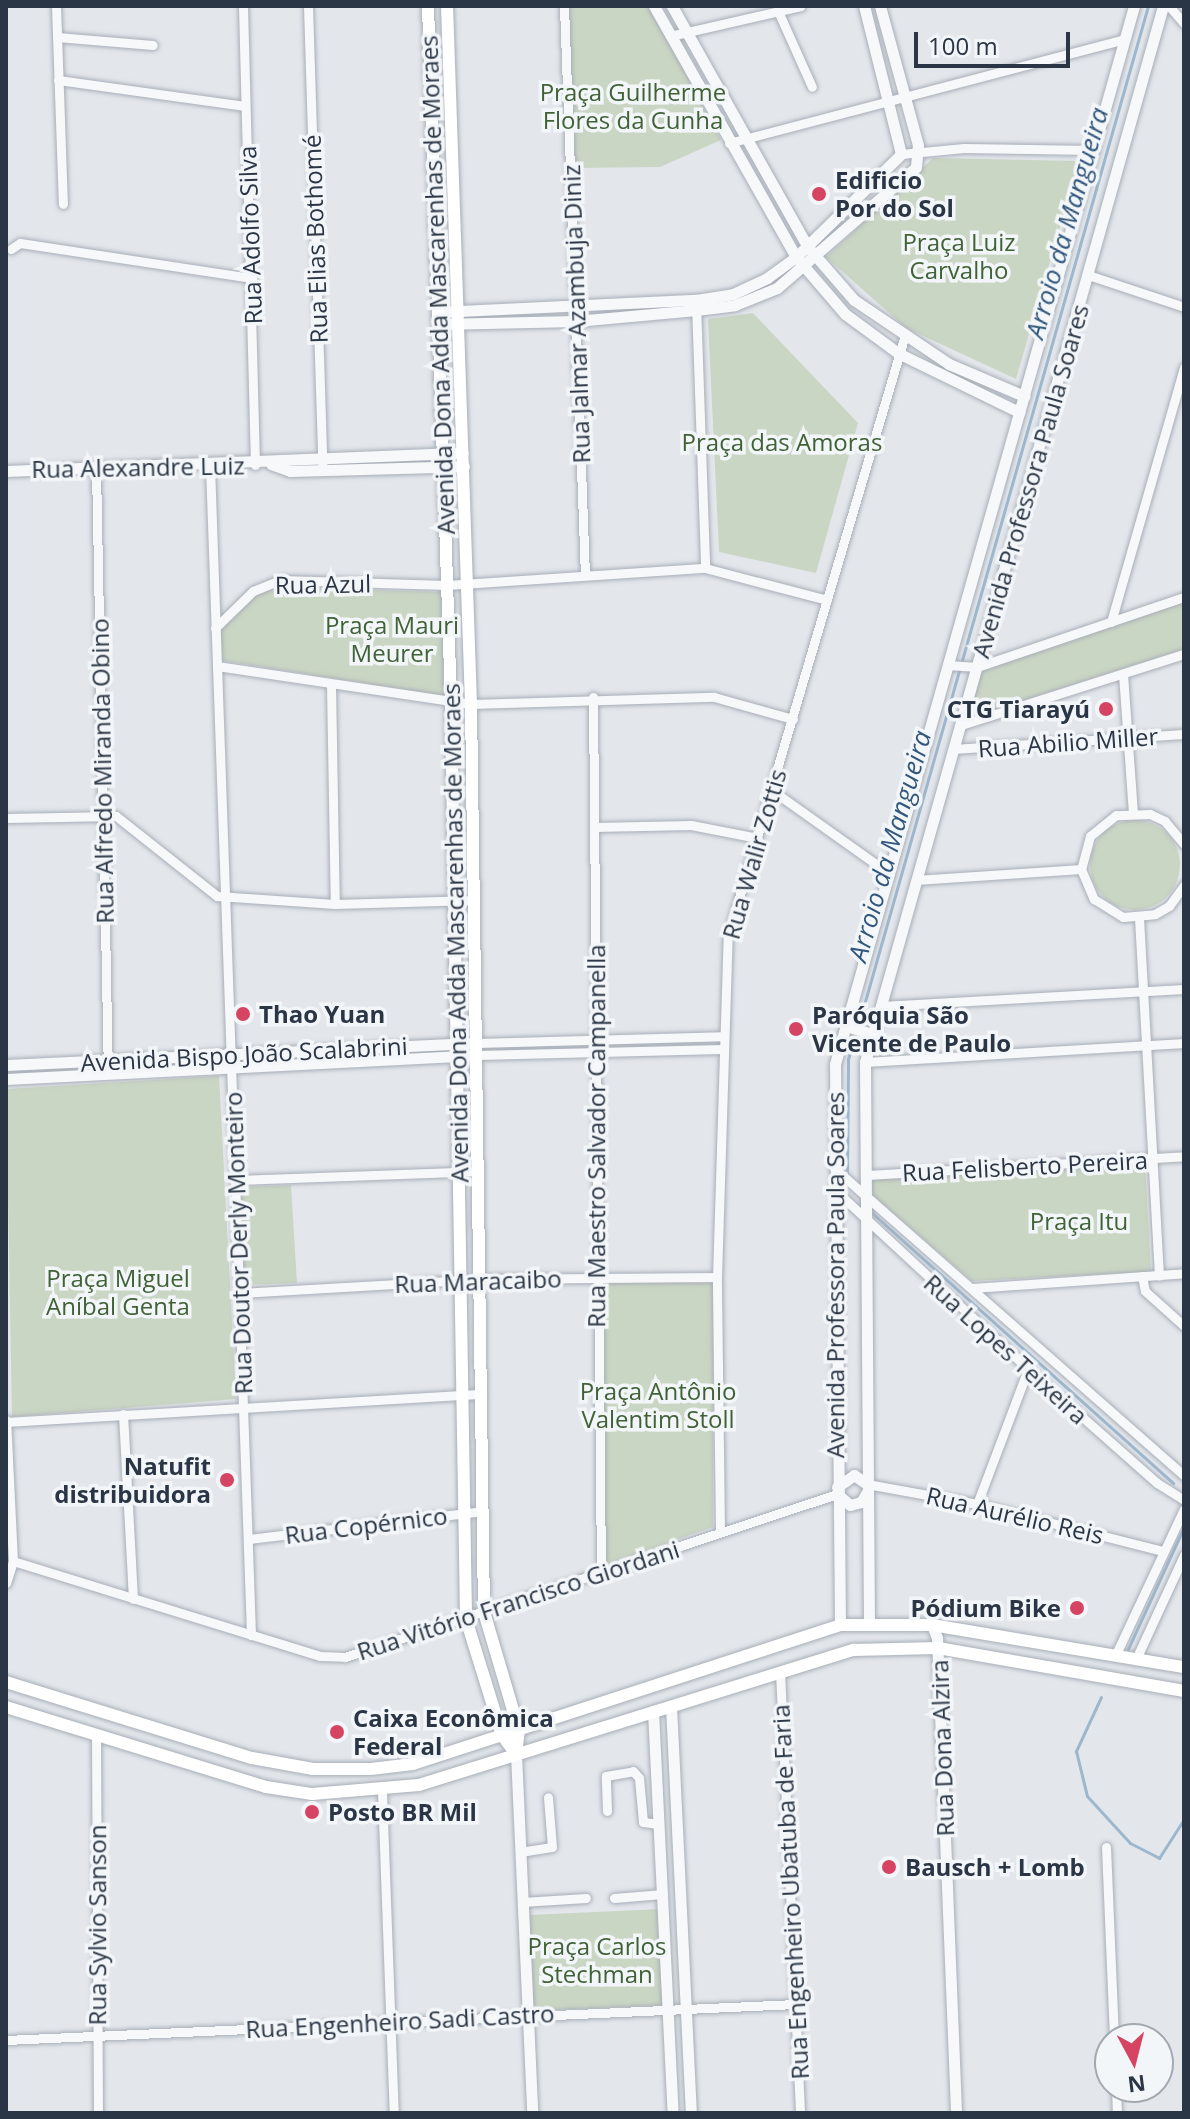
<!DOCTYPE html>
<html>
<head>
<meta charset="utf-8">
<style>
	body { margin:0 }
	#map { position:relative; width:1190px; height:2119px; overflow:hidden; background:#e3e7ec; font-family:"Open Sans",sans-serif }
	div>[style] { position:absolute }
	[style*='--x'] { left:calc(var(--x)*1px); top:calc(var(--y)*1px); width:calc(var(--w)*1px); rotate:calc(var(--a)*1deg) }
	.green>* { inset:0; background:#cad6c4 }
	.round { border-radius:50% }
	.stream>* { height:3px; margin:-1.5px; padding:0 1.5px; transform-origin:1.5px; border-radius:1.5px; background:#9db7cd }
	.roads { filter:drop-shadow(0 0 2px #a8aeb7) drop-shadow(0 0 2px #a8aeb7) }
	.minor>* { height:9px; margin:-4.5px; padding:0 4.5px; transform-origin:4.5px; border-radius:4.5px; background:#f7f8fa }
	.tertiary>* { height:11px; margin:-5.5px; padding:0 5.5px; transform-origin:5.5px; border-radius:5.5px; background:#f7f8fa }
	.secondary>* { height:12px; margin:-6px; padding:0 6px; transform-origin:6px; border-radius:6px; background:#fff }
	.dots>* { width:22px; height:22px; translate:-50% -50%; box-sizing:border-box; border:4px solid #f3f6f9; border-radius:50% }
	span { translate:-50% -50%; white-space:nowrap; text-align:center; line-height:1.15; -webkit-text-stroke:7px #f3f6f9; paint-order:stroke }
	.park-label { font-size:24px; color:#416237 }
	.poi-label { font-size:24px; color:#2a3645; font-weight:700 }
	.left { translate:0 -50%; text-align:left }
	.right { translate:-100% -50%; text-align:right }
	.street-label { font-size:24px; color:#2a3645 }
	.water-label { font-size:26px; color:#32577c; font-style:italic }
	.frame { position:absolute; inset:0; border:8px solid #2a3645; pointer-events:none }
	.north { position:absolute; left:1094px; top:2023px; width:80px; height:80px; box-sizing:border-box; background:#f3f6f9; border:2px solid #a3a9b1; border-radius:50%; rotate:173deg; font-size:22px; font-weight:700; line-height:32px; text-align:center; color:#2a3645 }
	.north::after { content:''; display:block; margin:auto; width:28px; height:36px; background:#d54563; clip-path:polygon(50% 0,100% 100%,50% 72%,0 100%) }
	.scale { position:absolute; left:914px; top:32px; width:156px; height:36px; box-sizing:border-box; border:4px solid #2a3645; border-top:0; padding-left:10px; font-size:24px; line-height:28px; white-space:nowrap; color:#2a3645; -webkit-text-stroke:6px #f3f6f9; paint-order:stroke }
</style>
</head>
<body>
<div id="map">
	<div class="green">
		<i style="clip-path:polygon(568px 6px,650px 6px,721px 140px,660px 167px,575px 168px)"></i>
		<i style="clip-path:polygon(933px 158px,1079px 161px,1016px 379px,906px 328px,826px 257px)"></i>
		<i style="clip-path:polygon(753px 313px,858px 423px,816px 573px,719px 552px,708px 319px)"></i>
		<i style="clip-path:polygon(265px 587px,442px 592px,444px 696px,219px 660px,217px 630px)"></i>
		<i style="clip-path:polygon(1184px 602px,1184px 649px,968px 718px,981px 669px)"></i>
		<i class="round" style="left:1090px;top:820px;width:90px;height:90px"></i>
		<i style="clip-path:polygon(219px 1076px,236px 1399px,12px 1417px,6px 1089px)"></i>
		<i style="clip-path:polygon(1145px 1163px,1151px 1272px,972px 1281px,868px 1191px,868px 1179px)"></i>
		<i style="clip-path:polygon(291px 1185px,297px 1283px,244px 1285px,238px 1187px)"></i>
		<i style="clip-path:polygon(601px 1281px,713px 1283px,713px 1527px,605px 1565px)"></i>
		<i style="clip-path:polygon(661px 1909px,665px 2005px,533px 2011px,529px 1915px)"></i>
	</div>
	<div class="stream">
		<i style="--x:858;--y:1026;--w:1060;--a:-74.13"></i>
		<i style="--x:847;--y:1177;--w:118;--a:-89.5"></i>
		<i style="--x:848;--y:1059;--w:27;--a:-73"></i>
		<i style="--x:871;--y:1212;--w:406;--a:41.9"></i>
		<i style="--x:1128;--y:1649;--w:130;--a:-65.4"></i>
		<i style="--x:1101;--y:1697;--w:60;--a:114.8"></i>
		<i style="--x:1076;--y:1751;--w:46;--a:76.3"></i>
		<i style="--x:1087;--y:1796;--w:64;--a:47.5"></i>
		<i style="--x:1130;--y:1843;--w:33;--a:27"></i>
		<i style="--x:1159;--y:1858;--w:46;--a:-57.3"></i>
	</div>
	<div class="roads">
		<div class="minor">
			<i style="--x:56;--y:6;--w:198;--a:88"></i>
			<i style="--x:243;--y:6;--w:459;--a:88.5"></i>
			<i style="--x:308;--y:6;--w:458;--a:88.2"></i>
			<i style="--x:564;--y:6;--w:569;--a:87.89"></i>
			<i style="--x:1169;--y:6;--w:23;--a:49"></i>
			<i style="--x:778;--y:11;--w:83;--a:65.9"></i>
			<i style="--x:670;--y:36;--w:134;--a:-12.9"></i>
			<i style="--x:57;--y:37;--w:96;--a:4.8"></i>
			<i style="--x:58;--y:80;--w:189;--a:7.9"></i>
			<i style="--x:729;--y:143;--w:409;--a:-14.7"></i>
			<i style="--x:901;--y:154;--w:63;--a:-5.4"></i>
			<i style="--x:964;--y:148;--w:129;--a:0.9"></i>
			<i style="--x:11;--y:249;--w:11;--a:-34"></i>
			<i style="--x:20;--y:243;--w:235;--a:8.6"></i>
			<i style="--x:1088;--y:275;--w:101;--a:18.4"></i>
			<i style="--x:696;--y:304;--w:264;--a:88"></i>
			<i style="--x:210;--y:466;--w:1170;--a:87.99"></i>
			<i style="--x:96;--y:468;--w:606;--a:88.87"></i>
			<i style="--x:1111;--y:622;--w:265;--a:-74"></i>
			<i style="--x:215;--y:628;--w:53;--a:-44.2"></i>
			<i style="--x:253;--y:591;--w:29;--a:-22"></i>
			<i style="--x:280;--y:580;--w:167;--a:1.7"></i>
			<i style="--x:447;--y:585;--w:259;--a:-3.8"></i>
			<i style="--x:705;--y:568;--w:126;--a:14.7"></i>
			<i style="--x:948;--y:665;--w:29;--a:4"></i>
			<i style="--x:977;--y:667;--w:219;--a:-18.7"></i>
			<i style="--x:217;--y:666;--w:257;--a:8.5"></i>
			<i style="--x:471;--y:704;--w:243;--a:-1.7"></i>
			<i style="--x:714;--y:697;--w:82;--a:15.6"></i>
			<i style="--x:1123;--y:674;--w:138;--a:85.9"></i>
			<i style="--x:331;--y:685;--w:219;--a:89"></i>
			<i style="--x:593;--y:697;--w:877;--a:89.48"></i>
			<i style="--x:961;--y:725;--w:234;--a:-17.7"></i>
			<i style="--x:953;--y:749;--w:231;--a:-3.7"></i>
			<i style="--x:773;--y:791;--w:143;--a:35.4"></i>
			<i style="--x:6;--y:818;--w:110;--a:-1"></i>
			<i style="--x:116;--y:816;--w:129;--a:38.4"></i>
			<i style="--x:217;--y:896;--w:118;--a:3.9"></i>
			<i style="--x:335;--y:904;--w:140;--a:-1.6"></i>
			<i style="--x:594;--y:827;--w:97;--a:-1.2"></i>
			<i style="--x:691;--y:825;--w:68;--a:11"></i>
			<i style="--x:1184;--y:844;--w:30;--a:-130"></i>
			<i style="--x:1165;--y:821;--w:17;--a:-155"></i>
			<i style="--x:1150;--y:814;--w:34;--a:178"></i>
			<i style="--x:1116;--y:815;--w:33;--a:141"></i>
			<i style="--x:1090;--y:836;--w:34;--a:105"></i>
			<i style="--x:1081;--y:869;--w:33;--a:67"></i>
			<i style="--x:1094;--y:899;--w:34;--a:32"></i>
			<i style="--x:1123;--y:917;--w:32;--a:-5"></i>
			<i style="--x:1155;--y:914;--w:16;--a:-30"></i>
			<i style="--x:1169;--y:906;--w:26;--a:-54"></i>
			<i style="--x:916;--y:880;--w:165;--a:-3.8"></i>
			<i style="--x:1139;--y:918;--w:358;--a:86.8"></i>
			<i style="--x:881;--y:1006;--w:303;--a:-3.2"></i>
			<i style="--x:477;--y:1043;--w:245;--a:-1.6"></i>
			<i style="--x:477;--y:1055;--w:245;--a:-1.4"></i>
			<i style="--x:865;--y:1062;--w:320;--a:-3.4"></i>
			<i style="--x:834;--y:1168;--w:466;--a:41.3"></i>
			<i style="--x:867;--y:1175;--w:318;--a:-3.4"></i>
			<i style="--x:235;--y:1180;--w:244;--a:-2.1"></i>
			<i style="--x:835;--y:1190;--w:263;--a:42.8"></i>
			<i style="--x:1028;--y:1369;--w:172;--a:41.5"></i>
			<i style="--x:1157;--y:1483;--w:32;--a:32"></i>
			<i style="--x:1142;--y:1276;--w:15;--a:79"></i>
			<i style="--x:1145;--y:1291;--w:52;--a:41.9"></i>
			<i style="--x:972;--y:1288;--w:213;--a:-4"></i>
			<i style="--x:240;--y:1293;--w:241;--a:-3.3"></i>
			<i style="--x:481;--y:1279;--w:236;--a:-0.5"></i>
			<i style="--x:123;--y:1414;--w:185;--a:86.9"></i>
			<i style="--x:6;--y:1422;--w:477;--a:-3.4"></i>
			<i style="--x:867;--y:1484;--w:112;--a:10.3"></i>
			<i style="--x:977;--y:1504;--w:192;--a:14.2"></i>
			<i style="--x:977;--y:1504;--w:144;--a:-69.3"></i>
			<i style="--x:720;--y:1532;--w:255;--a:-90.7"></i>
			<i style="--x:717;--y:1277;--w:342;--a:-88.2"></i>
			<i style="--x:728;--y:935;--w:622;--a:-73.57"></i>
			<i style="--x:249;--y:1539;--w:236;--a:-6.8"></i>
			<i style="--x:13;--y:1561;--w:321;--a:17.2"></i>
			<i style="--x:320;--y:1656;--w:25;--a:2"></i>
			<i style="--x:345;--y:1657;--w:518;--a:-18.33"></i>
			<i style="--x:6;--y:1583;--w:23;--a:-72"></i>
			<i style="--x:13;--y:1561;--w:141;--a:-92.8"></i>
			<i style="--x:1116;--y:1654;--w:160;--a:-64.9"></i>
			<i style="--x:1136;--y:1659;--w:115;--a:-65.2"></i>
			<i style="--x:780;--y:1671;--w:442;--a:87.4"></i>
			<i style="--x:96;--y:1736;--w:377;--a:89.7"></i>
			<i style="--x:382;--y:1792;--w:321;--a:87.9"></i>
			<i style="--x:607;--y:1811;--w:35;--a:-92"></i>
			<i style="--x:606;--y:1776;--w:27;--a:-10"></i>
			<i style="--x:633;--y:1771;--w:9;--a:49"></i>
			<i style="--x:639;--y:1778;--w:44;--a:84.8"></i>
			<i style="--x:643;--y:1822;--w:16;--a:7"></i>
			<i style="--x:1106;--y:1847;--w:192;--a:87.6"></i>
			<i style="--x:520;--y:1852;--w:32;--a:-9"></i>
			<i style="--x:552;--y:1847;--w:50;--a:-94.6"></i>
			<i style="--x:614;--y:1898;--w:49;--a:-4.7"></i>
			<i style="--x:522;--y:1902;--w:64;--a:-3.6"></i>
			<i style="--x:6;--y:2040;--w:790;--a:-2.61"></i>
			<i style="--x:1116;--y:2087;--w:26;--a:88"></i>
		</div>
		<div class="tertiary">
			<i style="--x:654;--y:6;--w:288;--a:60.5"></i>
			<i style="--x:796;--y:257;--w:75;--a:49.3"></i>
			<i style="--x:845;--y:314;--w:66;--a:36.3"></i>
			<i style="--x:898;--y:353;--w:135;--a:26"></i>
			<i style="--x:672;--y:6;--w:275;--a:60.6"></i>
			<i style="--x:807;--y:246;--w:72;--a:49"></i>
			<i style="--x:854;--y:300;--w:115;--a:34"></i>
			<i style="--x:949;--y:364;--w:82;--a:23.1"></i>
			<i style="--x:438;--y:312;--w:258;--a:-2.7"></i>
			<i style="--x:696;--y:300;--w:37;--a:-9"></i>
			<i style="--x:733;--y:294;--w:38;--a:-25"></i>
			<i style="--x:767;--y:278;--w:36;--a:-36"></i>
			<i style="--x:796;--y:257;--w:147;--a:-44.4"></i>
			<i style="--x:901;--y:154;--w:153;--a:-104"></i>
			<i style="--x:439;--y:324;--w:137;--a:-1.3"></i>
			<i style="--x:576;--y:321;--w:121;--a:-5.2"></i>
			<i style="--x:696;--y:310;--w:39;--a:-7"></i>
			<i style="--x:735;--y:305;--w:45;--a:-22"></i>
			<i style="--x:777;--y:288;--w:184;--a:-41"></i>
			<i style="--x:916;--y:167;--w:22;--a:-85"></i>
			<i style="--x:918;--y:145;--w:144;--a:-105.3"></i>
			<i style="--x:271;--y:464;--w:20;--a:20"></i>
			<i style="--x:290;--y:471;--w:174;--a:-1.6"></i>
			<i style="--x:6;--y:471;--w:457;--a:-2.3"></i>
			<i style="--x:846;--y:1026;--w:28;--a:17"></i>
			<i style="--x:6;--y:1065;--w:472;--a:-2.7"></i>
			<i style="--x:6;--y:1079;--w:472;--a:-2.9"></i>
			<i style="--x:837;--y:1487;--w:21;--a:-35"></i>
			<i style="--x:854;--y:1475;--w:16;--a:35"></i>
			<i style="--x:837;--y:1494;--w:17;--a:40"></i>
			<i style="--x:850;--y:1505;--w:11;--a:-15"></i>
			<i style="--x:861;--y:1502;--w:12;--a:-59"></i>
			<i style="--x:869;--y:1623;--w:561;--a:-90.41"></i>
			<i style="--x:865;--y:1062;--w:1097;--a:-74.24"></i>
			<i style="--x:840;--y:1625;--w:561;--a:-90.51"></i>
			<i style="--x:835;--y:1064;--w:1099;--a:-74.22"></i>
			<i style="--x:932;--y:1625;--w:14;--a:69"></i>
			<i style="--x:937;--y:1638;--w:475;--a:87.7"></i>
			<i style="--x:671;--y:1706;--w:407;--a:87.2"></i>
			<i style="--x:653;--y:1711;--w:402;--a:87.2"></i>
			<i style="--x:516;--y:1754;--w:359;--a:87.4"></i>
		</div>
		<div class="secondary">
			<i style="--x:428;--y:6;--w:696;--a:88.11"></i>
			<i style="--x:451;--y:702;--w:917;--a:89.06"></i>
			<i style="--x:466;--y:1619;--w:121;--a:72.8"></i>
			<i style="--x:502;--y:1735;--w:24;--a:54"></i>
			<i style="--x:447;--y:6;--w:698;--a:88.03"></i>
			<i style="--x:471;--y:704;--w:908;--a:89.18"></i>
			<i style="--x:484;--y:1612;--w:123;--a:73.5"></i>
			<i style="--x:519;--y:1730;--w:24;--a:97"></i>
			<i style="--x:6;--y:1682;--w:257;--a:17.2"></i>
			<i style="--x:252;--y:1758;--w:62;--a:10.2"></i>
			<i style="--x:313;--y:1769;--w:58;--a:0"></i>
			<i style="--x:371;--y:1769;--w:42;--a:-6.8"></i>
			<i style="--x:413;--y:1764;--w:449;--a:-18"></i>
			<i style="--x:840;--y:1625;--w:92;--a:0"></i>
			<i style="--x:932;--y:1625;--w:255;--a:9.5"></i>
			<i style="--x:6;--y:1707;--w:272;--a:17.1"></i>
			<i style="--x:266;--y:1787;--w:47;--a:8.7"></i>
			<i style="--x:312;--y:1794;--w:107;--a:-4.8"></i>
			<i style="--x:419;--y:1785;--w:455;--a:-17.3"></i>
			<i style="--x:853;--y:1650;--w:85;--a:-1.3"></i>
			<i style="--x:938;--y:1648;--w:250;--a:9.9"></i>
		</div>
	</div>
	<div class="dots">
		<i style="left:819px;top:194px;background:#d54563"></i>
		<i style="left:1106px;top:709px;background:#d54563"></i>
		<i style="left:243px;top:1014px;background:#d54563"></i>
		<i style="left:796px;top:1029px;background:#d54563"></i>
		<i style="left:227px;top:1480px;background:#d54563"></i>
		<i style="left:1077px;top:1608px;background:#d54563"></i>
		<i style="left:337px;top:1732px;background:#d54563"></i>
		<i style="left:312px;top:1812px;background:#d54563"></i>
		<i style="left:889px;top:1867px;background:#d54563"></i>
	</div>
	<div class="park-label">
		<span style="left:633px;top:106px">Praça Guilherme<br>Flores da Cunha</span>
		<span style="left:959px;top:256px">Praça Luiz<br>Carvalho</span>
		<span style="left:782px;top:442px">Praça das Amoras</span>
		<span style="left:392px;top:639px">Praça Mauri<br>Meurer</span>
		<span style="left:1079px;top:1221px">Praça Itu</span>
		<span style="left:118px;top:1292px">Praça Miguel<br>Aníbal Genta</span>
		<span style="left:658px;top:1405px">Praça Antônio<br>Valentim Stoll</span>
		<span style="left:597px;top:1960px">Praça Carlos<br>Stechman</span>
	</div>
	<div class="poi-label">
		<span class="left" style="left:835px;top:194px">Edificio<br>Por do Sol</span>
		<span class="right" style="left:1090px;top:709px">CTG Tiarayú</span>
		<span class="left" style="left:259px;top:1014px">Thao Yuan</span>
		<span class="left" style="left:812px;top:1029px">Paróquia São<br>Vicente de Paulo</span>
		<span class="right" style="left:211px;top:1480px">Natufit<br>distribuidora</span>
		<span class="right" style="left:1061px;top:1608px">Pódium Bike</span>
		<span class="left" style="left:353px;top:1732px">Caixa Econômica<br>Federal</span>
		<span class="left" style="left:328px;top:1812px">Posto BR Mil</span>
		<span class="left" style="left:905px;top:1867px">Bausch + Lomb</span>
	</div>
	<div class="street-label">
		<span style="left:250px;top:235px;rotate:-92deg">Rua Adolfo Silva</span>
		<span style="left:315px;top:239px;rotate:-92deg">Rua Elias Bothomé</span>
		<span style="left:437px;top:285px;rotate:-92deg">Avenida Dona Adda Mascarenhas de Moraes</span>
		<span style="left:576px;top:314px;rotate:-92deg">Rua Jalmar Azambuja Diniz</span>
		<span style="left:138px;top:467px;rotate:-1deg">Rua Alexandre Luiz</span>
		<span style="left:1030px;top:481px;rotate:-74deg">Avenida Professora Paula Soares</span>
		<span style="left:323px;top:584px;rotate:-1deg">Rua Azul</span>
		<span style="left:1068px;top:742px;rotate:-4deg">Rua Abilio Miller</span>
		<span style="left:102px;top:771px;rotate:-91deg">Rua Alfredo Miranda Obino</span>
		<span style="left:754px;top:854px;rotate:-74deg">Rua Walir Zottis</span>
		<span style="left:455px;top:933px;rotate:-91deg">Avenida Dona Adda Mascarenhas de Moraes</span>
		<span style="left:244px;top:1054px;rotate:-3deg">Avenida Bispo João Scalabrini</span>
		<span style="left:596px;top:1136px;rotate:-90deg">Rua Maestro Salvador Campanella</span>
		<span style="left:1025px;top:1166px;rotate:-3deg">Rua Felisberto Pereira</span>
		<span style="left:238px;top:1243px;rotate:-92deg">Rua Doutor Derly Monteiro</span>
		<span style="left:835px;top:1275px;rotate:-90deg">Avenida Professora Paula Soares</span>
		<span style="left:478px;top:1281px;rotate:-2deg">Rua Maracaibo</span>
		<span style="left:1006px;top:1349px;rotate:42deg">Rua Lopes Teixeira</span>
		<span style="left:1015px;top:1515px;rotate:13deg">Rua Aurélio Reis</span>
		<span style="left:366px;top:1525px;rotate:-7deg">Rua Copérnico</span>
		<span style="left:518px;top:1600px;rotate:-18deg">Rua Vitório Francisco Giordani</span>
		<span style="left:942px;top:1748px;rotate:-92deg">Rua Dona Alzira</span>
		<span style="left:790px;top:1892px;rotate:-93deg">Rua Engenheiro Ubatuba de Faria</span>
		<span style="left:97px;top:1925px;rotate:-90deg">Rua Sylvio Sanson</span>
		<span style="left:400px;top:2021px;rotate:-3deg">Rua Engenheiro Sadi Castro</span>
	</div>
	<div class="water-label">
		<span style="left:1067px;top:223px;rotate:-74deg">Arroio da Mangueira</span>
		<span style="left:890px;top:846px;rotate:-74deg">Arroio da Mangueira</span>
	</div>
	<div class="frame"></div>
	<div class="north">N</div>
	<div class="scale">100 m</div>
</div>
</body>
</html>
